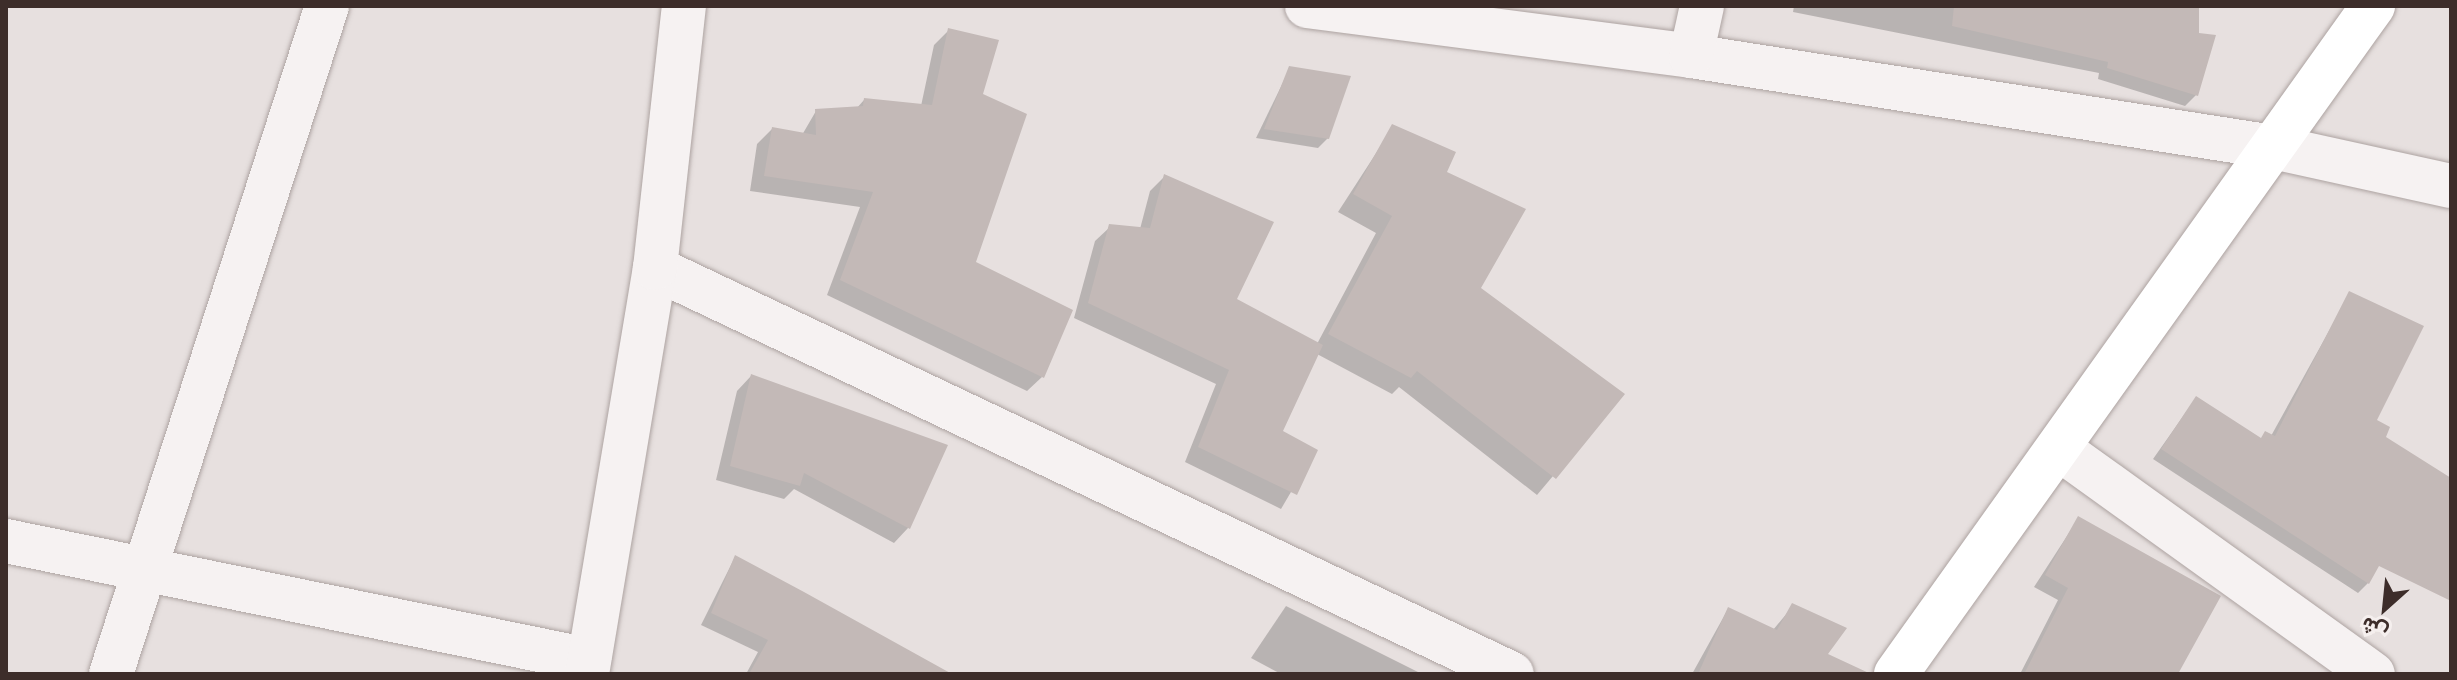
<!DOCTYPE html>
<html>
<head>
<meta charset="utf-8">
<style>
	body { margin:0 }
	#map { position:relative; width:2457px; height:680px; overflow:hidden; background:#e7e0df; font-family:"Golos Text",Vazirmatn,sans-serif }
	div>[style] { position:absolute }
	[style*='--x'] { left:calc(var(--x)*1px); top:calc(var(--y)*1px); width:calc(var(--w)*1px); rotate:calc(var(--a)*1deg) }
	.shadow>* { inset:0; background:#0003 }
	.building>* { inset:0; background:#c3b9b7 }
	.roads { filter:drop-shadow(0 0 2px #ada3a1) drop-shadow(0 0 2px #ada3a1) }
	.street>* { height:44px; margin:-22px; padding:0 22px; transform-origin:22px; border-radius:22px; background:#f6f2f2 }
	.secondary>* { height:44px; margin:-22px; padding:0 22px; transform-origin:22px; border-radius:22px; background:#fff }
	span { translate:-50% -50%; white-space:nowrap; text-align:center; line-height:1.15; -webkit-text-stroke:8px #f5efee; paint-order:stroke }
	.frame { position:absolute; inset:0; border:8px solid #3d2d2a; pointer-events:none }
	.north { position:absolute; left:2345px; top:568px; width:80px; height:80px; -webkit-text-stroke:6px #f5efee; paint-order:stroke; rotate:207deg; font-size:22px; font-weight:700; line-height:32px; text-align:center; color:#3d2d2a }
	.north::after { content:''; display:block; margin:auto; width:28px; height:36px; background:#3d2d2a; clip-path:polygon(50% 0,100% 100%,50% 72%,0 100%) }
</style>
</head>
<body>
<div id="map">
	<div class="shadow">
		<i style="clip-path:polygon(1794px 6px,2197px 6px,2196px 95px,2185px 106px,2098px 79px,2099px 73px,1793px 12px)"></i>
		<i style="clip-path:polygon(949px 30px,980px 95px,974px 263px,1042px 377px,1027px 391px,827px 295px,860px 207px,750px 191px,757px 144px,772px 129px,802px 135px,816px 111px,856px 109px,864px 100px,921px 106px,934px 45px)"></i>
		<i style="clip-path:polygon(1290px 68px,1328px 138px,1318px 148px,1256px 138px)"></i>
		<i style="clip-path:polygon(1393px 127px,1445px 174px,1479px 289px,1622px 394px,1537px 495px,1399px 387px,1392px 394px,1317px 354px,1280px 432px,1315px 451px,1281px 509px,1185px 462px,1216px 384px,1074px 318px,1095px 241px,1110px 227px,1140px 229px,1150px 191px,1165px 176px,1235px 300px,1317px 344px,1376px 233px,1338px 212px)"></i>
		<i style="clip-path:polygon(2350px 293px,2374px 421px,2368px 583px,2358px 593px,2153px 459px,2196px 398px,2259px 439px,2271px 436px)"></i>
		<i style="clip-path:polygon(751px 376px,945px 446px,908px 528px,894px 543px,794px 489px,784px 499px,716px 480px,737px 391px)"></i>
		<i style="clip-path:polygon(2078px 519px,2176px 674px,2020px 674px,2058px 600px,2034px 587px)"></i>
		<i style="clip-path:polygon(735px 557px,871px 674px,746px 674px,758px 652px,701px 625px)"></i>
		<i style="clip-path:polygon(1286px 606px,1422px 674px,1281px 674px,1251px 658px)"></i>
		<i style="clip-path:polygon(1793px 606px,1809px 674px,1692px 674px,1728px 609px,1773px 630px)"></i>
	</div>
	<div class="building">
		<i style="clip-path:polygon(1954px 6px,2199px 6px,2199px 33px,2216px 35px,2198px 96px,2107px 68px,2108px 62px,1952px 26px)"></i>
		<i style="clip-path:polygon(948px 28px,999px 40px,983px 94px,1027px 114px,976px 262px,1073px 310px,1044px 378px,840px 280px,873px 192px,764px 176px,772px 127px,816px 135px,815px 109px,863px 106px,864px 98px,932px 105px)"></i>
		<i style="clip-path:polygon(1289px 66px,1351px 76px,1329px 139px,1264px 129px)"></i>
		<i style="clip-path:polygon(1392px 124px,1456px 152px,1447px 172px,1526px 209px,1481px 288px,1625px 394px,1556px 479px,1417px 371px,1411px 378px,1328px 334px,1392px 216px,1353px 194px)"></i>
		<i style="clip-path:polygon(1164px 174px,1274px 222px,1237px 299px,1323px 345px,1283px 431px,1318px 450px,1297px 495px,1198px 447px,1229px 370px,1088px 303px,1109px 224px,1150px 228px)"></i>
		<i style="clip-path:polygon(2349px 291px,2424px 326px,2377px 420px,2390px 427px,2386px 437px,2451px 478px,2451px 601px,2379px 566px,2369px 584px,2161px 449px,2196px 396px,2261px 438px,2265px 431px,2275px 436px)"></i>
		<i style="clip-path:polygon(751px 374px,948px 445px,910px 529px,804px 473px,800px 486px,730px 466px)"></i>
		<i style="clip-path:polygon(2078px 516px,2221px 596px,2178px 674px,2024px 674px,2068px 588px,2045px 575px)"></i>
		<i style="clip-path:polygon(735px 555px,804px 592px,952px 674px,749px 674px,768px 640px,711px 613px)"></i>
		<i style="clip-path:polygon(1792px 603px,1847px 628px,1828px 654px,1871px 674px,1698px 674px,1728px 607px,1777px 630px)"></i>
	</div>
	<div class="roads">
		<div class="street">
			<i style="--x:1307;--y:6;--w:387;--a:7.4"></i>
			<i style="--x:1691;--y:56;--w:589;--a:8.89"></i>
			<i style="--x:2273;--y:147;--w:182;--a:12.4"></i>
			<i style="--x:1691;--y:56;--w:51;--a:-77.6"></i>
			<i style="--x:655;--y:268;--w:948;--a:25.35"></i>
			<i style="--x:2061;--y:450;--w:384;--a:35.7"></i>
			<i style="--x:6;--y:541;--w:595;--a:11.54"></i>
			<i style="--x:111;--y:674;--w:702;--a:-72.08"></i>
			<i style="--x:587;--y:674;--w:412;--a:-80.5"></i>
			<i style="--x:655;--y:268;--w:264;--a:-83.7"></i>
		</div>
		<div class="secondary">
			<i style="--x:1896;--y:674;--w:821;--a:-54.47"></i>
		</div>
	</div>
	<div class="frame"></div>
	<div class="north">ش</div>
</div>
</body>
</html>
